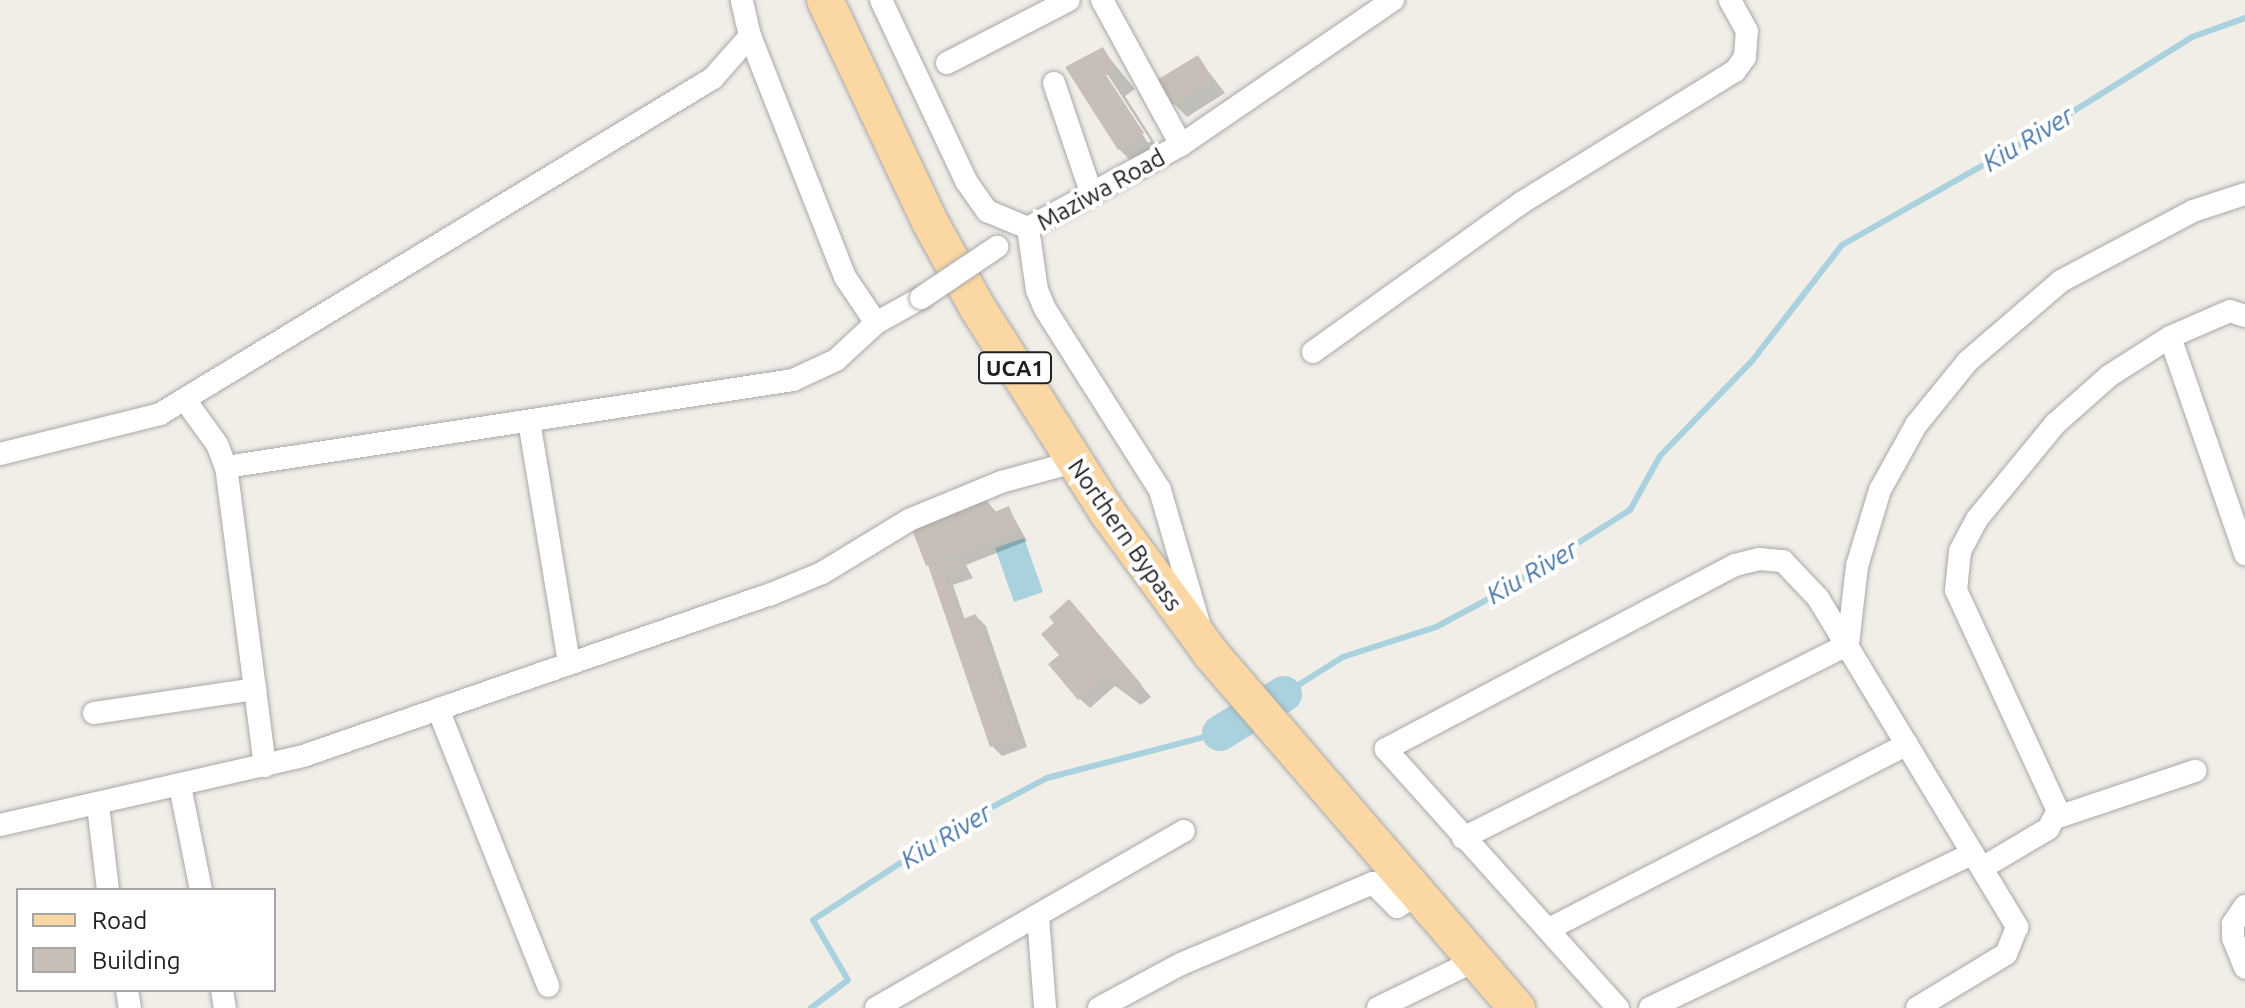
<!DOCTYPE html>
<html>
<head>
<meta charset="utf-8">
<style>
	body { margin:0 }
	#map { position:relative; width:2245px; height:1008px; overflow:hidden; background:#f1eee8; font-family:Ubuntu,sans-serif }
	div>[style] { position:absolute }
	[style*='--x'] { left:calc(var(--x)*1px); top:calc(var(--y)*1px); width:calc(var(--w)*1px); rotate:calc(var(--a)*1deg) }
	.water>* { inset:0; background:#a9d1de }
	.shadow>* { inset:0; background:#0003 }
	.stream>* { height:6px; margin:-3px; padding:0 3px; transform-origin:3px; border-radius:3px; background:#a9d1de }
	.river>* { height:36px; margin:-18px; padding:0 18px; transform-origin:18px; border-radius:18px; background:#a9d1de }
	.building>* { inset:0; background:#c6beb7 }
	.roads { filter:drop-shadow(0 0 2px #a8a8a8) drop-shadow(0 0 2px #a8a8a8) }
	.street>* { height:22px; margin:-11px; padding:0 11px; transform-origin:11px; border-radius:11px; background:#fff }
	.primary>* { height:36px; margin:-18px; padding:0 18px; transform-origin:18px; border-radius:18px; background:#fbd8a3 }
	.bridges { filter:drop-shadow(0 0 2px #a8a8a8) drop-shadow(0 0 2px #a8a8a8) }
	.street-bridge>* { height:22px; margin:-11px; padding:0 11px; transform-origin:11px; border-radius:11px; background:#fff }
	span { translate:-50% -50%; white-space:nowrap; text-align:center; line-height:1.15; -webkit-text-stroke:8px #fff; paint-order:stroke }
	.shield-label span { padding:2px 6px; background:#fff; border:2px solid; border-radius:6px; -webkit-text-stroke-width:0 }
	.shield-label { font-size:22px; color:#212121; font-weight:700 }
	.street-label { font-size:24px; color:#212121 }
	.water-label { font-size:26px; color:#4a77a9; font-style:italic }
	.legend { position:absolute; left:16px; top:888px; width:260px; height:104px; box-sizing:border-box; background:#fff; border:2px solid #a6a6a6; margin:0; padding:10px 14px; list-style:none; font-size:24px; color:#212121 }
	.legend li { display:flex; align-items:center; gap:16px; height:40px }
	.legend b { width:40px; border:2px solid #a6a6a6 }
</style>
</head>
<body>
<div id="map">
	<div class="water">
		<i style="clip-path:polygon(1024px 538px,1043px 592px,1014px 602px,995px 548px)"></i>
	</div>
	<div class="shadow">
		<i style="clip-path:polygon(evenodd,1102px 49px,1135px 89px,1125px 96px,1162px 154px,1139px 169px,1119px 149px,1067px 68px,1102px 49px,1104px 75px,1108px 75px,1151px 141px,1148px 143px,1104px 75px)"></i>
		<i style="clip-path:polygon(1198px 58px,1225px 93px,1187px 117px,1174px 104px)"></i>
		<i style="clip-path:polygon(986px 500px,997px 513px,1009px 509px,1027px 541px,966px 565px,973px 578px,953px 585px,965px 620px,976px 616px,986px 626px,1027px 747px,1002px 756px,992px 746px,928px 565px)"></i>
		<i style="clip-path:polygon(1079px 612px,1151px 697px,1141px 705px,1115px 686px,1090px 708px,1079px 698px)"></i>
	</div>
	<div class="stream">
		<i style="--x:1284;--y:694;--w:70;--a:-32.1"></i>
		<i style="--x:1343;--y:657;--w:98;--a:-17.9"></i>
		<i style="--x:1436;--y:627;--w:68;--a:-28.1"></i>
		<i style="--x:1496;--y:595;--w:159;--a:-32.4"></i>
		<i style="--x:1630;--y:510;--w:62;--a:-60.9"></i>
		<i style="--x:1660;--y:456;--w:132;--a:-45.9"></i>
		<i style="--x:1752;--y:361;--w:147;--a:-52.2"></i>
		<i style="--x:1842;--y:245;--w:215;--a:-29.5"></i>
		<i style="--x:2029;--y:139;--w:192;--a:-32"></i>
		<i style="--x:2192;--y:37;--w:56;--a:-19.7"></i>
		<i style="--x:811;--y:1008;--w:46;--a:-37.1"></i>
		<i style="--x:848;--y:980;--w:69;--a:-120.3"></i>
		<i style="--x:813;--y:920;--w:178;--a:-33.1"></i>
		<i style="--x:962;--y:823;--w:96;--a:-27.9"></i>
		<i style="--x:1047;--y:778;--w:179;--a:-14.6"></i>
	</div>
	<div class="river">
		<i style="--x:1220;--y:733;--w:75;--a:-31.4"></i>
	</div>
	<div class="building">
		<i style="clip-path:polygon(1103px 47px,1116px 69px,1106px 75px,1144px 133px,1118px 150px,1065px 67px)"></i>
		<i style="clip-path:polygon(1198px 55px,1213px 79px,1172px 105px,1157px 80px)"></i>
		<i style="clip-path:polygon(986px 498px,992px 513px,1009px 506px,1019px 531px,926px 566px,911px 527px)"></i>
		<i style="clip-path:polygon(961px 557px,964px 568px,944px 575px,960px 620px,976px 614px,1018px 737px,990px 747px,929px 568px)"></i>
		<i style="clip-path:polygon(1069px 599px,1142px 685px,1130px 696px,1117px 681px,1112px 685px,1104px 677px,1078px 700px,1048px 664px,1059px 655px,1041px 634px,1054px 623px,1049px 617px)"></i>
	</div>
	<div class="roads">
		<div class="street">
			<i style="--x:881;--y:0;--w:200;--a:64.8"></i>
			<i style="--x:966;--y:181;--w:37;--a:55"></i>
			<i style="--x:987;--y:211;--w:44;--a:22.5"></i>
			<i style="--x:1102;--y:0;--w:165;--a:61.4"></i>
			<i style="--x:947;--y:63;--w:137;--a:-27.3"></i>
			<i style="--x:1054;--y:83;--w:115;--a:71.3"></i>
			<i style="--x:876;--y:323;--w:51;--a:-29.1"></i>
			<i style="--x:2170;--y:337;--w:230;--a:70.9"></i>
			<i style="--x:1313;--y:352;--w:256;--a:-35.6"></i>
			<i style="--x:1521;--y:203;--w:251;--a:-31.7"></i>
			<i style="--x:1735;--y:71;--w:17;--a:-54"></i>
			<i style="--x:1745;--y:57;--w:26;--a:-86"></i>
			<i style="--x:1747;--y:31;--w:35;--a:-119"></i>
			<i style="--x:185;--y:400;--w:54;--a:54"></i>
			<i style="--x:217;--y:444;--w:25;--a:69"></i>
			<i style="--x:529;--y:421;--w:245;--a:80.6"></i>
			<i style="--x:0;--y:454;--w:165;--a:-14"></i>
			<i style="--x:160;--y:414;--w:647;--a:-31.28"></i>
			<i style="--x:713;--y:78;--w:56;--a:-48.6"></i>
			<i style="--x:1200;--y:627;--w:143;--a:-106.3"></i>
			<i style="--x:1160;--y:490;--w:214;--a:-122.4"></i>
			<i style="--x:1045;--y:309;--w:21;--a:-113"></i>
			<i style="--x:1037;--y:290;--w:63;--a:-98.3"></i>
			<i style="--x:1028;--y:228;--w:174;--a:-28.5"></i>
			<i style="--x:1181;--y:145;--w:257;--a:-34.4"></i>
			<i style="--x:1848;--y:644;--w:79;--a:-83.4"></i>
			<i style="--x:1857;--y:566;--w:79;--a:-73.2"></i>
			<i style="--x:1880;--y:490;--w:74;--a:-61"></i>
			<i style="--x:1916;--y:425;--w:82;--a:-50.9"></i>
			<i style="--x:1968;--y:361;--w:123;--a:-40.7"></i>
			<i style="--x:2061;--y:281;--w:149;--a:-27.9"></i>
			<i style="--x:2193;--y:211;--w:55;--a:-18.1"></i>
			<i style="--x:438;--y:709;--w:298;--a:68.3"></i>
			<i style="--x:94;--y:713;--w:163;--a:-8.5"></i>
			<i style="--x:265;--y:766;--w:302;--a:-97.4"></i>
			<i style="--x:226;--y:467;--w:574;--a:-8.72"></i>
			<i style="--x:793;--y:380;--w:47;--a:-24.9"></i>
			<i style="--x:836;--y:360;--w:54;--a:-42.8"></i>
			<i style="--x:876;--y:323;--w:55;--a:-124"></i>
			<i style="--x:845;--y:277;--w:259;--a:-111.5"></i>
			<i style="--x:750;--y:36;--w:37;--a:-103"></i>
			<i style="--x:180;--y:786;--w:106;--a:78.6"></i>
			<i style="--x:98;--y:805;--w:86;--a:83.3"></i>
			<i style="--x:2058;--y:817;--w:145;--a:-18.6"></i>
			<i style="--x:0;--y:825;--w:311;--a:-12.8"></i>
			<i style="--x:303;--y:756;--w:493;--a:-19.1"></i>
			<i style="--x:769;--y:595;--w:57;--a:-22.5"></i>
			<i style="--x:822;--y:573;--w:102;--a:-31.3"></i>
			<i style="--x:909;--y:520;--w:100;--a:-22.4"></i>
			<i style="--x:1001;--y:482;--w:76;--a:-15.3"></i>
			<i style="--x:1463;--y:838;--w:431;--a:-26.7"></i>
			<i style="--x:1982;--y:868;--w:77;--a:-30.6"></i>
			<i style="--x:2048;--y:829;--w:21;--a:-61"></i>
			<i style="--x:2058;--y:811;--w:243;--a:-114.8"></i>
			<i style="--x:1956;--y:590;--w:39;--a:-84"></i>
			<i style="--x:1960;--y:551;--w:36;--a:-62"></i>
			<i style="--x:1977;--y:519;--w:123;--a:-50.6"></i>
			<i style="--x:2055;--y:424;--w:72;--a:-41.6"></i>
			<i style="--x:2109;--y:376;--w:72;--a:-32.6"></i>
			<i style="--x:2170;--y:337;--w:65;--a:-23.4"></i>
			<i style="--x:2230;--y:311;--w:16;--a:18"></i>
			<i style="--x:2245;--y:906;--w:22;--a:124"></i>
			<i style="--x:2233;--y:924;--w:14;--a:90"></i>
			<i style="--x:2233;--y:938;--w:32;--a:68"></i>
			<i style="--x:1038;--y:916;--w:92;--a:85.6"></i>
			<i style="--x:1549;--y:929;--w:403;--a:-27.3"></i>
			<i style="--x:127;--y:990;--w:18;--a:81"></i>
			<i style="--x:222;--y:990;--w:18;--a:81"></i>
			<i style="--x:876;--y:1008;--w:355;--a:-29.9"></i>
			<i style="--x:1099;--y:1008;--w:93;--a:-28.2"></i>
			<i style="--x:1181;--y:964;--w:208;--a:-22.9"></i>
			<i style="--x:1373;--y:883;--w:34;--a:45"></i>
			<i style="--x:1397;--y:907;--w:25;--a:-32"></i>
			<i style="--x:1378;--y:1008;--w:109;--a:-26.1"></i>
			<i style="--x:1618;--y:1008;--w:348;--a:-131.9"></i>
			<i style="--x:1386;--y:749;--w:395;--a:-27.8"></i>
			<i style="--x:1735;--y:565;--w:25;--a:-14"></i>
			<i style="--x:1759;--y:559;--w:24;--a:5"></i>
			<i style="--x:1783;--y:561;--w:51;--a:46.6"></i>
			<i style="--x:1818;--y:598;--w:385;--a:58.8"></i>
			<i style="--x:2017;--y:927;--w:29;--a:112"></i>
			<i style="--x:2006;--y:954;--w:104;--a:148.8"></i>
			<i style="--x:1650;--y:1008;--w:358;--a:-25.6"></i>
		</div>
		<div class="primary">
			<i style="--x:825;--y:0;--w:246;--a:64.7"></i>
			<i style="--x:930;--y:222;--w:97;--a:61.1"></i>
			<i style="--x:977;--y:307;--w:243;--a:57.6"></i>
			<i style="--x:1107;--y:512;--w:177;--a:53.7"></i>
			<i style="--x:1212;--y:655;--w:467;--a:49.2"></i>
		</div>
	</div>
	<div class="bridges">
		<div class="street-bridge">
			<i style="--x:921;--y:298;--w:92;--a:-33.9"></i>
		</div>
	</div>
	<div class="shield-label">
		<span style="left:1015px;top:368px">UCA1</span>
	</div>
	<div class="street-label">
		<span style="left:1101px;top:190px;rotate:-29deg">Maziwa Road</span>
		<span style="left:1125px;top:535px;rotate:55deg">Northern Bypass</span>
	</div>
	<div class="water-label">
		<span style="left:2028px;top:139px;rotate:-31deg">Kiu River</span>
		<span style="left:1532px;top:572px;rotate:-30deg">Kiu River</span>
		<span style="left:946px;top:836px;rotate:-31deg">Kiu River</span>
	</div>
	<ul class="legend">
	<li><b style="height:10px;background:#fbd8a3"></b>Road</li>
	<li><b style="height:22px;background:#c6beb7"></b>Building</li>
	</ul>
</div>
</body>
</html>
